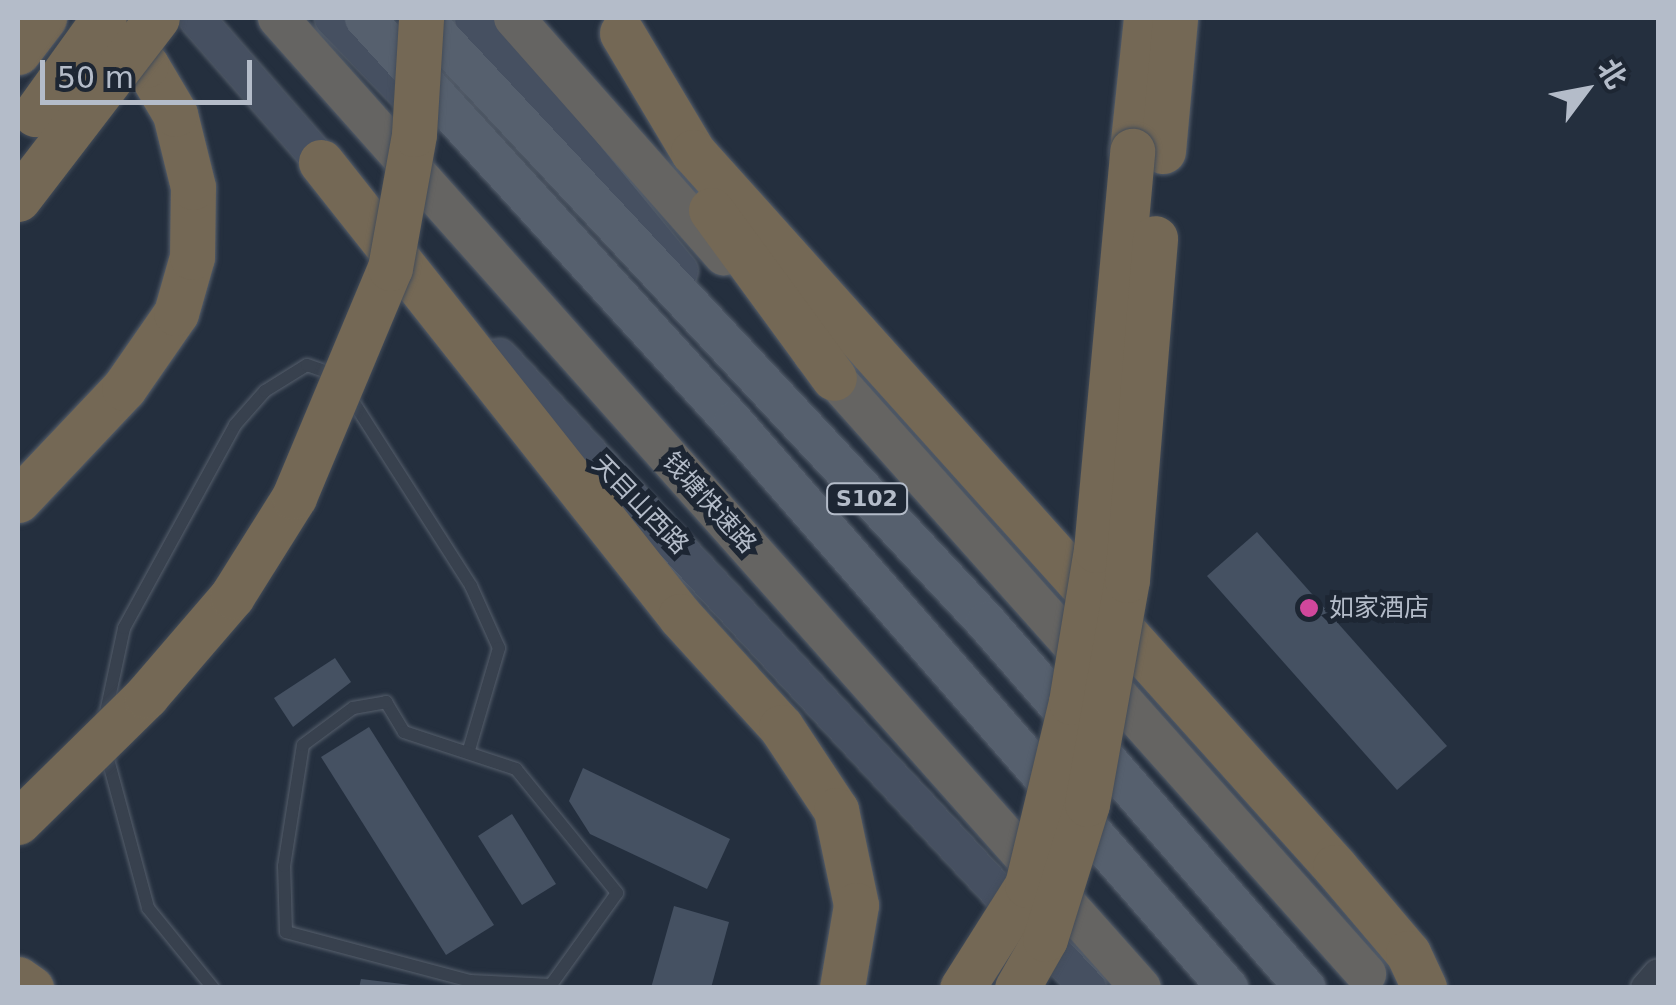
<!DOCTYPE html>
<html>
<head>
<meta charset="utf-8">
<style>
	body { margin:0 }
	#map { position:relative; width:1676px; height:1005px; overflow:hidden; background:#242f3e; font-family:"DejaVu Sans","Noto Sans SC",sans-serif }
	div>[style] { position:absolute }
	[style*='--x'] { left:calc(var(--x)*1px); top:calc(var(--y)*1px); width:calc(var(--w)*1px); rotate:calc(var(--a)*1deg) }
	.building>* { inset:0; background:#455162 }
	.roads { filter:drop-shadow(0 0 2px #565f6c) drop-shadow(0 0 2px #565f6c) }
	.service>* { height:12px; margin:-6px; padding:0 6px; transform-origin:6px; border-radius:6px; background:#38414e }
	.tertiary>* { height:30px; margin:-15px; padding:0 15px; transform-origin:15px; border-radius:15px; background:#38414e }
	.secondary>* { height:35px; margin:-17.5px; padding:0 17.5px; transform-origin:17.5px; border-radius:17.5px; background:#465061 }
	.primary>* { height:40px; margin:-20px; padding:0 20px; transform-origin:20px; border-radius:20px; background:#56606e }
	.trunk>* { height:40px; margin:-20px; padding:0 20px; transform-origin:20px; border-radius:20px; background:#656462 }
	.motorway>* { height:45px; margin:-22.5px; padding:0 22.5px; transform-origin:22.5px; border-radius:22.5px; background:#746855 }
	.bridges { filter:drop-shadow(0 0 2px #434c59) drop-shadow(0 0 2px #434c59) }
	.motorway-bridge>* { height:45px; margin:-22.5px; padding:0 22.5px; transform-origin:22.5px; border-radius:22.5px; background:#746855 }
	.dots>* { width:28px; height:28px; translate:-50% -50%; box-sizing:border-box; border:5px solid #1d2633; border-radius:50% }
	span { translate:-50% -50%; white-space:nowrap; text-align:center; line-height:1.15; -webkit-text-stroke:10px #1d2633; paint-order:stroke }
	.shield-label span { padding:2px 8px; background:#1d2633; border:2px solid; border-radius:8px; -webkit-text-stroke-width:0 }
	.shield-label { font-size:22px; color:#b4bcc9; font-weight:700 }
	.street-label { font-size:25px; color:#b4bcc9 }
	.poi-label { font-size:25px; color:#b4bcc9 }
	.left { translate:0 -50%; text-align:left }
	.frame { position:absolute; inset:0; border:20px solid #b4bcc9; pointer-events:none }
	.north { position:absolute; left:1536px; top:40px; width:100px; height:100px; -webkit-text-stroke:8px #1d2633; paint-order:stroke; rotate:58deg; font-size:28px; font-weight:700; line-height:40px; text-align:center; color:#b4bcc9 }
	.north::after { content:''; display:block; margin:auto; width:35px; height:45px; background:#b4bcc9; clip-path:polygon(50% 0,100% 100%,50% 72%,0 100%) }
	.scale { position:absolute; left:40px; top:60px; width:212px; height:45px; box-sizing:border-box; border:5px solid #b4bcc9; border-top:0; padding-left:12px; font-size:30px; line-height:35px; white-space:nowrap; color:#b4bcc9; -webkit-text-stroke:8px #1d2633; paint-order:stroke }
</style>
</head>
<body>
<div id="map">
	<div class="building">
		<i style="clip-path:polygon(1257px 532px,1447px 746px,1397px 790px,1207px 576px)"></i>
		<i style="clip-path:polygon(335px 658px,351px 682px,293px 727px,274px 698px)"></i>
		<i style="clip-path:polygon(369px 727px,494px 925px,446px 955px,321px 757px)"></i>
		<i style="clip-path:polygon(583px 768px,730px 839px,707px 889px,590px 834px,569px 801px)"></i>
		<i style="clip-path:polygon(512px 814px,556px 884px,522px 905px,478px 836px)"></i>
		<i style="clip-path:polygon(674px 906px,729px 922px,711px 988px,651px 988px)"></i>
		<i style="clip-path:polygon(361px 979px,411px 985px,410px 988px,359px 988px)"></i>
	</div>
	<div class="roads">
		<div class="service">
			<i style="--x:347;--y:392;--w:230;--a:57.4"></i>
			<i style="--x:471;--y:586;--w:68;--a:65.7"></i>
			<i style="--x:499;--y:648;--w:109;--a:106.4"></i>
			<i style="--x:386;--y:702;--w:35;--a:59"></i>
			<i style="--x:404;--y:732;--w:118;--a:18.3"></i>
			<i style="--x:516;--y:769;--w:160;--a:50.8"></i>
			<i style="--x:617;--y:893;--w:113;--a:125.7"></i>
			<i style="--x:551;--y:985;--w:81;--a:-177.2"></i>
			<i style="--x:470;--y:981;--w:190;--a:-165.1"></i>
			<i style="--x:286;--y:932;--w:66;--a:-91.7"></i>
			<i style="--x:284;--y:866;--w:122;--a:-81.1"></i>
			<i style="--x:303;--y:745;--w:62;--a:-36.5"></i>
			<i style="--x:353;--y:708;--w:34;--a:-10"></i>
			<i style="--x:105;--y:717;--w:91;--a:-77.9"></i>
			<i style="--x:124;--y:628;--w:231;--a:-61.3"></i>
			<i style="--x:235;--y:425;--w:45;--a:-48.6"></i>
			<i style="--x:265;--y:391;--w:49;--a:-31.8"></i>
			<i style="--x:307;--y:365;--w:31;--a:19"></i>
			<i style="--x:106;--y:752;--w:162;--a:74.9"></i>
			<i style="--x:148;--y:908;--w:103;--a:50.9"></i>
		</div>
		<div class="tertiary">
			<i style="--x:1646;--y:988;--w:18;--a:-49"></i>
		</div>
		<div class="secondary">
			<i style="--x:196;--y:18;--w:218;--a:48.9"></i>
			<i style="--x:332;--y:18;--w:134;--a:45.6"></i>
			<i style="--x:472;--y:18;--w:327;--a:50.5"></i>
			<i style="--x:499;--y:356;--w:864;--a:47.02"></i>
		</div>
		<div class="primary">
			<i style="--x:365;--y:18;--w:546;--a:47.67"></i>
			<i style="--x:733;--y:422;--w:752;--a:48.83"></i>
			<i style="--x:422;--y:18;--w:826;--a:46.96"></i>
			<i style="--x:986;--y:622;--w:486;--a:48.9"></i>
		</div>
		<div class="trunk">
			<i style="--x:278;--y:18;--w:1298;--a:48.34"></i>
			<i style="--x:514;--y:18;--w:317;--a:48.5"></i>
			<i style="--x:813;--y:354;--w:831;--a:48.27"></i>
		</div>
		<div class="motorway">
			<i style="--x:622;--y:33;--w:139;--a:59.2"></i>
			<i style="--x:693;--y:152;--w:961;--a:48.08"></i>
			<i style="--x:1335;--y:867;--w:113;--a:49.7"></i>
			<i style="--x:1408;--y:953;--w:38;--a:65"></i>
			<i style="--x:18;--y:52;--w:43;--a:-52.6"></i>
			<i style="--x:1132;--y:151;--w:134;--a:-84"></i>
			<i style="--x:1163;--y:151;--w:134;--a:-84.8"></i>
			<i style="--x:321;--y:162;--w:579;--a:51.66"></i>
			<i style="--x:680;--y:616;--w:150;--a:47.7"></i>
			<i style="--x:781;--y:727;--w:100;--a:56.5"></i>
			<i style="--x:836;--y:810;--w:97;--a:78.1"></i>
			<i style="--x:856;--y:905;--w:84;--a:99.6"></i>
			<i style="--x:711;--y:210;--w:208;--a:53.8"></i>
			<i style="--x:18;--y:500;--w:154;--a:-46.6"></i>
			<i style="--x:124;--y:388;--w:91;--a:-55.3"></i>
			<i style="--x:176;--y:313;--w:58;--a:-74.1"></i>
			<i style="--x:192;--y:257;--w:70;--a:-89.2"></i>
			<i style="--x:193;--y:187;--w:75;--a:-103.9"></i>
			<i style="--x:175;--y:114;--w:57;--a:-120.6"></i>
			<i style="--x:146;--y:65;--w:57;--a:-132.1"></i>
			<i style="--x:18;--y:979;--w:16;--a:35"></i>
		</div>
	</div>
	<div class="bridges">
		<div class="motorway-bridge">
			<i style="--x:35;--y:114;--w:118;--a:-54.3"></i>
			<i style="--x:18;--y:199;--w:228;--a:-52.5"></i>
			<i style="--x:18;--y:822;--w:180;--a:-44.5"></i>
			<i style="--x:146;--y:696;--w:132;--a:-49.3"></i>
			<i style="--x:232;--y:596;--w:117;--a:-57.9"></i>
			<i style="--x:294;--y:497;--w:248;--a:-67.3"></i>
			<i style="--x:390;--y:268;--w:136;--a:-79.8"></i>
			<i style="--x:414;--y:134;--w:116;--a:-86.5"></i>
			<i style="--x:962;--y:988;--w:122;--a:-57.7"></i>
			<i style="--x:1027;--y:885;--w:188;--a:-76.5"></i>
			<i style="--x:1071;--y:702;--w:154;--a:-80.7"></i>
			<i style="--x:1096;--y:550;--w:401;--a:-84.8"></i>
			<i style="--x:1017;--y:988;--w:56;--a:-60.3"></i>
			<i style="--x:1045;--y:939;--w:141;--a:-72.7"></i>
			<i style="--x:1087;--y:804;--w:228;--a:-79.9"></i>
			<i style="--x:1127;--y:580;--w:343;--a:-85.3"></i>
		</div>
	</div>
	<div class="dots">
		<i style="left:1309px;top:608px;background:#d1479c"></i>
	</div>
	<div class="shield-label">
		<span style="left:867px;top:499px">S102</span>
	</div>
	<div class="street-label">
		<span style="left:709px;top:503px;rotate:48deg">钱塘快速路</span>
		<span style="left:640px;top:505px;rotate:46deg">天目山西路</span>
	</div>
	<div class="poi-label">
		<span class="left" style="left:1329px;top:608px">如家酒店</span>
	</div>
	<div class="frame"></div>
	<div class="north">北</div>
	<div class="scale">50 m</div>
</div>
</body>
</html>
